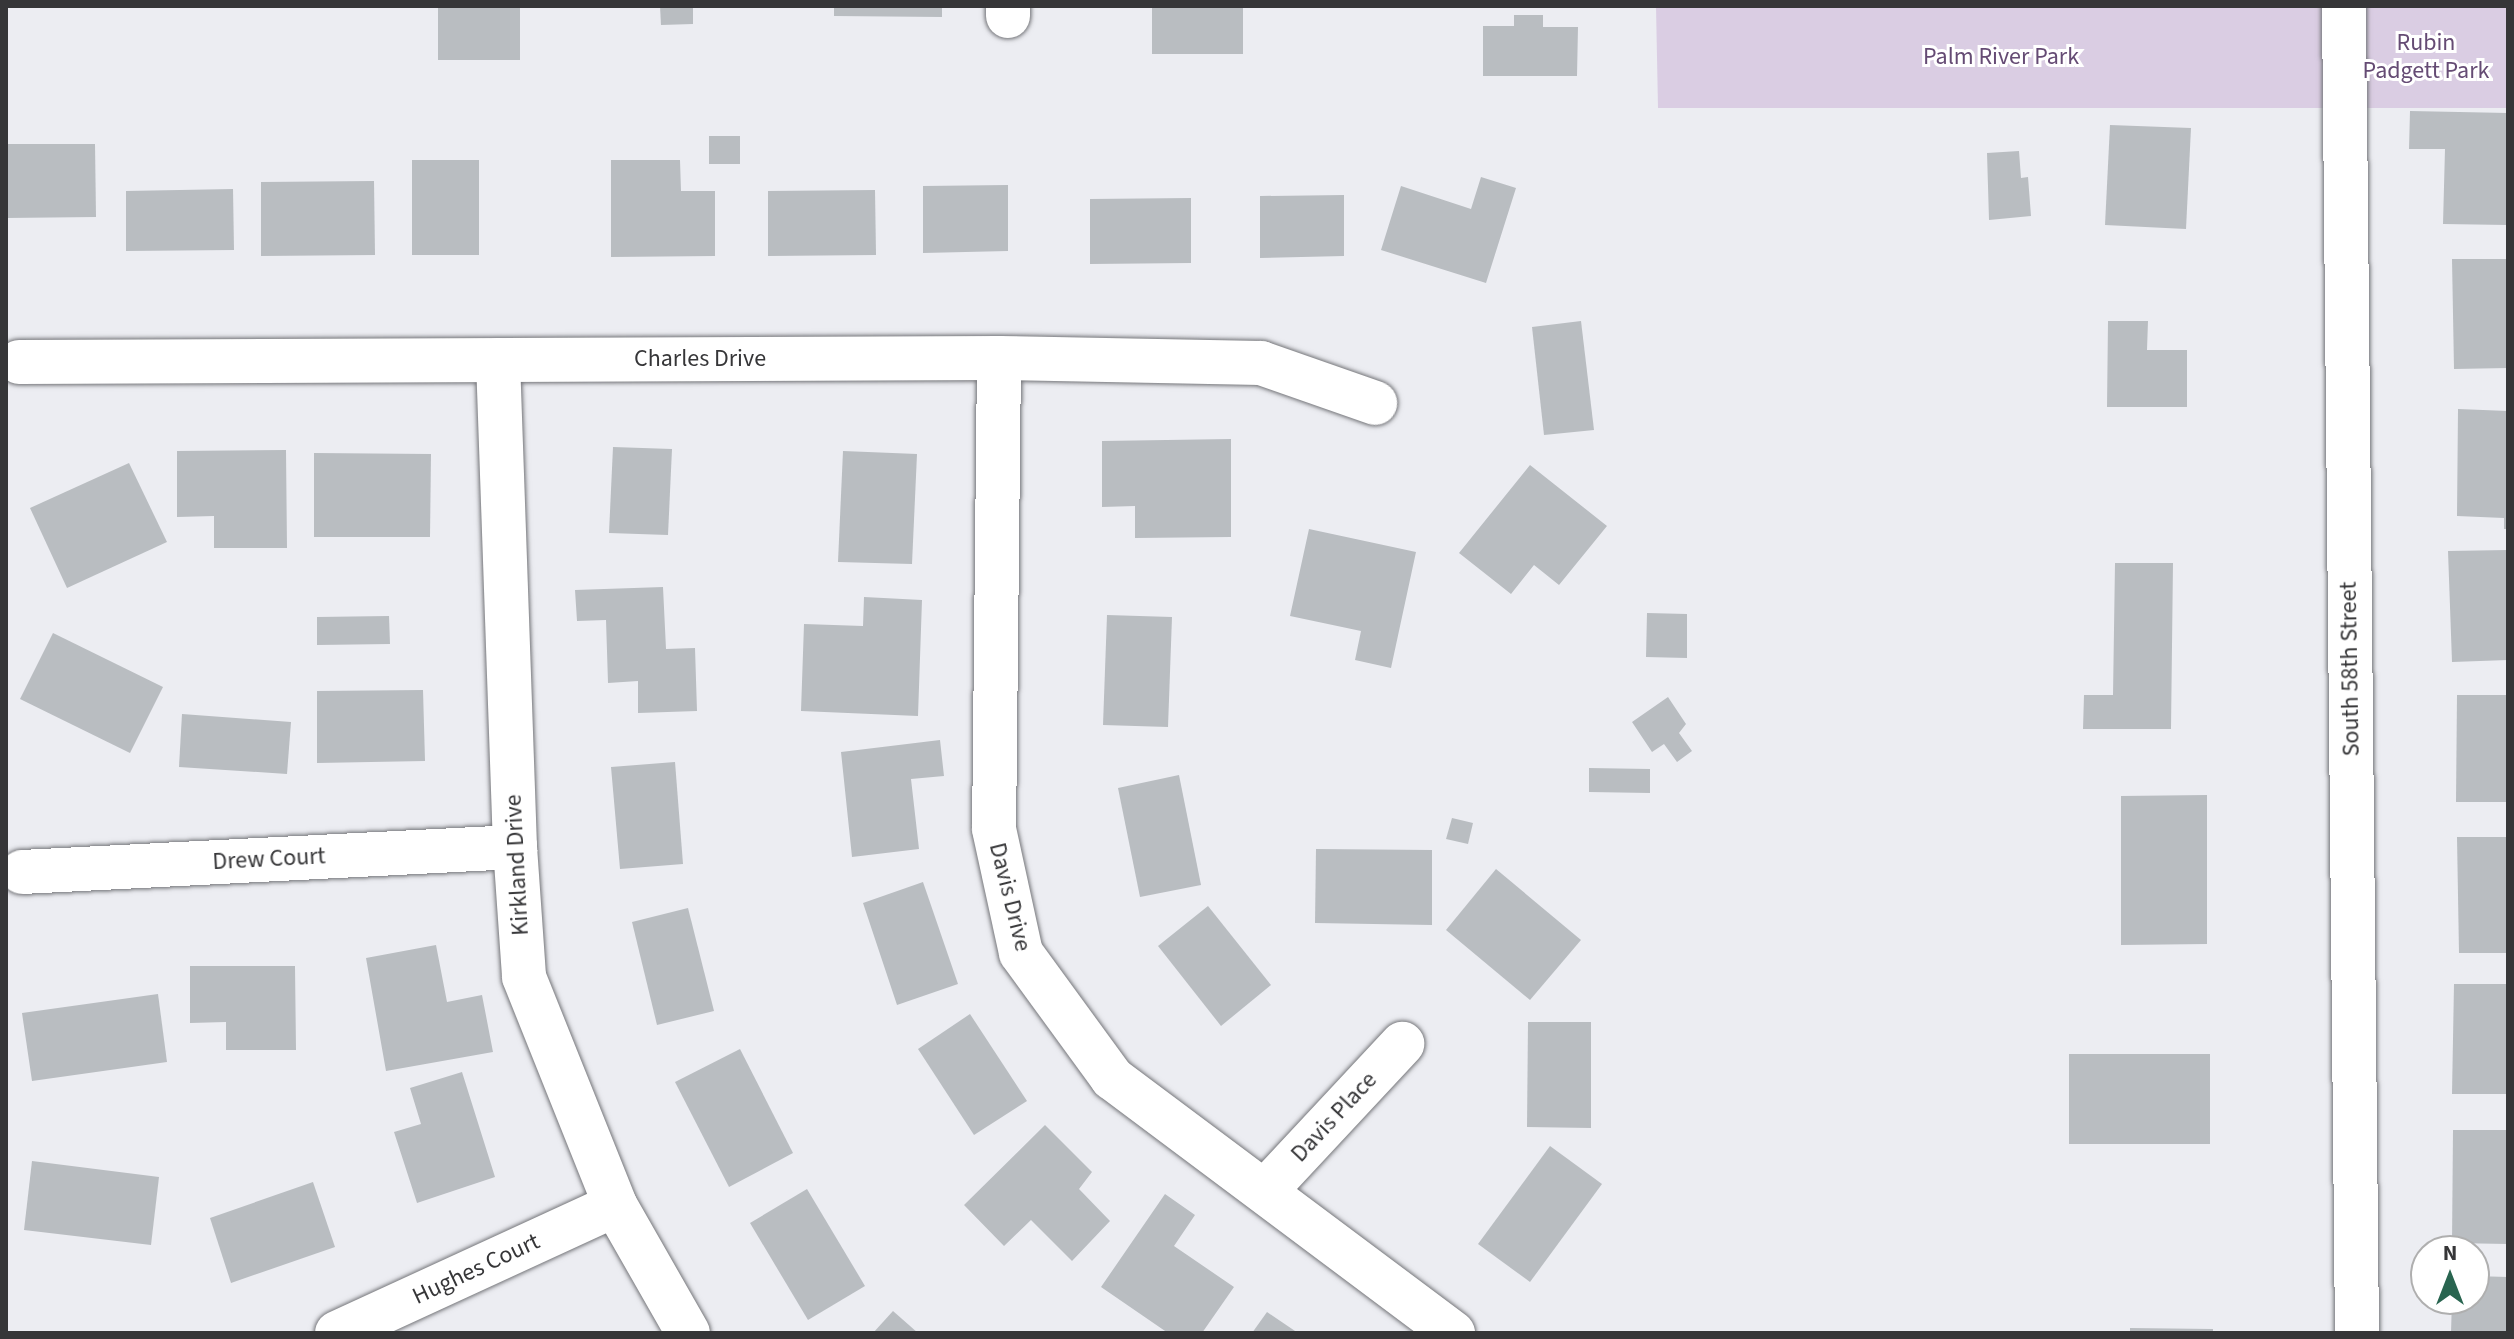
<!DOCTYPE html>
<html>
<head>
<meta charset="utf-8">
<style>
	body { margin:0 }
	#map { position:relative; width:2514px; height:1339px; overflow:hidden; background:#ecedf2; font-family:"Source Sans 3",sans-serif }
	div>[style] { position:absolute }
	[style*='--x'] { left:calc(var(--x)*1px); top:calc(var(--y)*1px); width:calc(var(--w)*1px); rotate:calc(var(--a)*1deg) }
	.green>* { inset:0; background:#dacde3 }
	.building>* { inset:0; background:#b9bdc1 }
	.roads { filter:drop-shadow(0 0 2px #75767a) drop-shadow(0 0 2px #75767a) }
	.minor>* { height:44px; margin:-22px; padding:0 22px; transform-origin:22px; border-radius:22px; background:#fff }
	span { translate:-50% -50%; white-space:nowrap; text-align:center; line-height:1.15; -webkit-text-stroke:6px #fff; paint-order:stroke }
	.park-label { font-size:24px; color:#654b74 }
	.street-label { font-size:24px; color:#363638 }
	.frame { position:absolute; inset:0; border:8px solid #363638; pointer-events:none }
	.north { position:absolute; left:2410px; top:1235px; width:80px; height:80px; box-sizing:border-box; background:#fff; border:2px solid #afafaf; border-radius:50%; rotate:0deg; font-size:22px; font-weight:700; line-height:32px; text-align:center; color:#363638 }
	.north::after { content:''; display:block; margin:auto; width:28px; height:36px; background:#296550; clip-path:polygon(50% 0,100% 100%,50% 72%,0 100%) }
</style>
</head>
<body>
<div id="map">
	<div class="green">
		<i style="clip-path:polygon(1656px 6px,2508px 6px,2508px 108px,1658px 108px)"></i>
	</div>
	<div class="building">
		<i style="clip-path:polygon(438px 6px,520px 6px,520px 60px,438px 60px)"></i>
		<i style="clip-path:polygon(660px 6px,693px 6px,693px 24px,661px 25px)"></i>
		<i style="clip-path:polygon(834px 6px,942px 6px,942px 17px,834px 16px)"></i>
		<i style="clip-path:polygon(1152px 6px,1243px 6px,1243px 54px,1152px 54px)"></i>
		<i style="clip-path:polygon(1514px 15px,1543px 15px,1543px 27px,1578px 27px,1577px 76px,1483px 76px,1483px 26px,1514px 26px)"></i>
		<i style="clip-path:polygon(2410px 111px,2508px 113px,2508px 225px,2443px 224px,2445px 149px,2409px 149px)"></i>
		<i style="clip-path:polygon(2110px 125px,2191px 128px,2186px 229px,2105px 225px)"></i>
		<i style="clip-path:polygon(709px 136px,740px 136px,740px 164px,709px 164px)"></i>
		<i style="clip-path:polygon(6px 144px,95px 144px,96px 217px,6px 218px)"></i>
		<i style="clip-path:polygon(2019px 151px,2021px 178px,2028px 177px,2031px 216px,1989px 220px,1987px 153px)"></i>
		<i style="clip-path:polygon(412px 160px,479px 160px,479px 255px,412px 255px)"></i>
		<i style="clip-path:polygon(611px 160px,680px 160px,681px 191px,715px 191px,715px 256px,611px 257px)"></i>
		<i style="clip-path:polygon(1481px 177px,1516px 188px,1486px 283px,1381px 250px,1401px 186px,1471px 209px)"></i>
		<i style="clip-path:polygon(374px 181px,375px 255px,261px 256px,261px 182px)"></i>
		<i style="clip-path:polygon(1008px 185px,1008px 251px,923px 253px,923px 186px)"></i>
		<i style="clip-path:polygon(233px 189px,234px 250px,126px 251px,126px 191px)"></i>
		<i style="clip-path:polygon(875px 190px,876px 255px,768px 256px,768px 191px)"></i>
		<i style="clip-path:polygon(1344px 195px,1344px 256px,1260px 258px,1260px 196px)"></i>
		<i style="clip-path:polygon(1191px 198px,1191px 263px,1090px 264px,1090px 199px)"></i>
		<i style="clip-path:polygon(2452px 259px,2508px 259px,2508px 368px,2454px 369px)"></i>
		<i style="clip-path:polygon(1581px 321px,1594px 430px,1544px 435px,1532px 327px)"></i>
		<i style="clip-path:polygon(2108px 321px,2148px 321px,2147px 350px,2187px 350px,2187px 407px,2107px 407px)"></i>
		<i style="clip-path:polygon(2458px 409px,2508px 411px,2508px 529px,2504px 529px,2504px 518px,2457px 516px)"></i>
		<i style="clip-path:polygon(1231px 439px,1231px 537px,1135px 538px,1135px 506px,1102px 507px,1102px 441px)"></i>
		<i style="clip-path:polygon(613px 447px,672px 449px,668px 535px,609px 533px)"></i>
		<i style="clip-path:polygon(286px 450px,287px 548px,214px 548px,214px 516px,177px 517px,177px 451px)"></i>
		<i style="clip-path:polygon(843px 451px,917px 454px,912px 564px,838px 562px)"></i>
		<i style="clip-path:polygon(314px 453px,431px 454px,430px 537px,314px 537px)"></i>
		<i style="clip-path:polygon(129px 463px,167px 542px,67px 588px,30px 508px)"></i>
		<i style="clip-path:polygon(1530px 465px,1607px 526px,1559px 585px,1534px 565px,1511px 594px,1459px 553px)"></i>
		<i style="clip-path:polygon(1309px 529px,1416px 552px,1391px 668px,1355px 660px,1361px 631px,1290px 616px)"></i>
		<i style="clip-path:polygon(2508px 550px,2508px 660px,2452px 662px,2448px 551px)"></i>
		<i style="clip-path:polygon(2115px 563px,2173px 563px,2171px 729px,2083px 729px,2084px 695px,2113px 695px)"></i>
		<i style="clip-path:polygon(663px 587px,666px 649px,695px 648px,697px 711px,638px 713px,638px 681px,608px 683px,606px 620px,577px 621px,575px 590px)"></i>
		<i style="clip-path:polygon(864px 597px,922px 600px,918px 716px,801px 711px,804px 624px,863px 626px)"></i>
		<i style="clip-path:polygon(1647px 613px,1687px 614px,1687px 658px,1646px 657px)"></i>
		<i style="clip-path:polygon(1107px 615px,1172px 617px,1168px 727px,1103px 725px)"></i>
		<i style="clip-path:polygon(389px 616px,390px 644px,317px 645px,317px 617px)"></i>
		<i style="clip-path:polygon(53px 633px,163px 687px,130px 753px,20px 699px)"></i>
		<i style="clip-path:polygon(423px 690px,425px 761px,317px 763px,317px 691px)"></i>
		<i style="clip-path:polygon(2457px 695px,2508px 695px,2508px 802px,2456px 802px)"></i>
		<i style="clip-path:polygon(1668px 697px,1686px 724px,1679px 733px,1692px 751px,1677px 762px,1664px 744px,1652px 752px,1632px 722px)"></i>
		<i style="clip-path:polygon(182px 714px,291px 722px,287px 774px,179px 767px)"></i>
		<i style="clip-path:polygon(940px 740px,944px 776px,911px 779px,919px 849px,852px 857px,841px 752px)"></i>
		<i style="clip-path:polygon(675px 762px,683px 864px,620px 869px,611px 767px)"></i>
		<i style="clip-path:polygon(1589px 768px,1650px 769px,1650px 793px,1589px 792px)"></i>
		<i style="clip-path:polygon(1179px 775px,1201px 885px,1140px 897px,1118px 788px)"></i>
		<i style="clip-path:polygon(2207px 795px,2207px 944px,2121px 945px,2121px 796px)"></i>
		<i style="clip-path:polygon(1452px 818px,1473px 823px,1468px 844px,1446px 839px)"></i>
		<i style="clip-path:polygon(2457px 837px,2508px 837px,2508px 953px,2459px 953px)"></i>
		<i style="clip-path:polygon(1316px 849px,1432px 850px,1432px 925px,1315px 923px)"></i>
		<i style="clip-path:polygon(1496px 869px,1581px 940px,1530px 1000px,1446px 930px)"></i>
		<i style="clip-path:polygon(923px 882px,958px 984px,897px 1005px,863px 903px)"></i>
		<i style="clip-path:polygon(1208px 906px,1271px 985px,1221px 1026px,1158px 946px)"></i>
		<i style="clip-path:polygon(688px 908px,714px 1011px,657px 1025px,632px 922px)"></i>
		<i style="clip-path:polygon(436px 945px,447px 1002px,482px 995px,493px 1052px,386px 1071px,366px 958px)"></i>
		<i style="clip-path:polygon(190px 966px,295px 966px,296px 1050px,226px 1050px,226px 1022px,190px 1023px)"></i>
		<i style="clip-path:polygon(2454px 984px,2508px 984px,2508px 1094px,2452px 1094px)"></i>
		<i style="clip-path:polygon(158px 994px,167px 1062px,32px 1081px,22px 1013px)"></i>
		<i style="clip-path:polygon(970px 1014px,1027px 1101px,974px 1135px,918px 1049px)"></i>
		<i style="clip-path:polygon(1528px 1022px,1591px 1022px,1591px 1128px,1527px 1127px)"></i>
		<i style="clip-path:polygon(740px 1049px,793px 1153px,729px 1187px,675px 1082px)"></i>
		<i style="clip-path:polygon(2069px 1054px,2210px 1054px,2210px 1144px,2069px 1144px)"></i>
		<i style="clip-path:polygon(462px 1072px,495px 1177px,417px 1203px,394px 1132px,421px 1124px,410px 1088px)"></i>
		<i style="clip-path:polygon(1045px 1125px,1092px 1172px,1079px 1189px,1110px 1221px,1072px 1261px,1031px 1220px,1004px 1246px,964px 1205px)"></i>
		<i style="clip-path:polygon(2453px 1130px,2508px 1130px,2508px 1244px,2452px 1243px)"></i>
		<i style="clip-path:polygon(1550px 1146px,1602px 1184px,1530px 1282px,1478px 1244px)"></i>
		<i style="clip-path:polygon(32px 1161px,159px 1177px,151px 1245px,24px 1230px)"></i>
		<i style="clip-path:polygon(313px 1182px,335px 1247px,231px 1283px,210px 1218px)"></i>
		<i style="clip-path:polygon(807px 1189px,865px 1286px,808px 1320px,750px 1223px)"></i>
		<i style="clip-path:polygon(1165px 1194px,1195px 1215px,1174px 1246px,1234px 1287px,1202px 1333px,1168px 1333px,1101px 1287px)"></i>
		<i style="clip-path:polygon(2474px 1276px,2508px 1277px,2508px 1333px,2451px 1333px,2452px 1299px,2474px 1299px)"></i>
		<i style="clip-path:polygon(893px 1311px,918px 1333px,873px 1333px)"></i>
		<i style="clip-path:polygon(1267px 1312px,1298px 1333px,1252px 1333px)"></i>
		<i style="clip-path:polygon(2130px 1328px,2213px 1329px,2213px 1333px,2130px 1333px)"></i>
	</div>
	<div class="roads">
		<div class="minor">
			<i style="--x:2344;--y:6;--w:1327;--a:89.44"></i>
			<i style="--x:1008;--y:16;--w:10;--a:-90"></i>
			<i style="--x:999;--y:358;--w:471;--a:90.6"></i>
			<i style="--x:994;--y:829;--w:127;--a:77.7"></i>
			<i style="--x:1021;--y:953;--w:155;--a:53.9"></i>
			<i style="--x:1112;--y:1078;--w:426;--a:36.8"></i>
			<i style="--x:498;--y:360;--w:487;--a:88"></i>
			<i style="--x:515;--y:847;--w:130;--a:86"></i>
			<i style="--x:524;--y:977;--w:245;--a:68.2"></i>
			<i style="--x:615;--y:1205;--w:147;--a:60.3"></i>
			<i style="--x:19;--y:362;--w:980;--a:-0.23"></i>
			<i style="--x:999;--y:358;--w:262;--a:1.1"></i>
			<i style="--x:1261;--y:363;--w:121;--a:19.3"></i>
			<i style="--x:22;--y:872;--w:494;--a:-2.9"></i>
			<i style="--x:1266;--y:1190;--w:200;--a:-47"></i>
			<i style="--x:337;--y:1333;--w:306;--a:-24.7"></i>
		</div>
	</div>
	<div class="park-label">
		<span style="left:2426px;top:57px">Rubin<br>Padgett Park</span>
		<span style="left:2001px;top:57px">Palm River Park</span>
	</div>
	<div class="street-label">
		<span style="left:700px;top:359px">Charles Drive</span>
		<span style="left:2350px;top:669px;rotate:-91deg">South 58th Street</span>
		<span style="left:269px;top:859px;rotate:-3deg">Drew Court</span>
		<span style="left:517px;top:865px;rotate:-93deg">Kirkland Drive</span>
		<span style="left:1010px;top:897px;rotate:76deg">Davis Drive</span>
		<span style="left:1334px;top:1117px;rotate:-47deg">Davis Place</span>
		<span style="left:476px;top:1269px;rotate:-25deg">Hughes Court</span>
	</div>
	<div class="frame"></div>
	<div class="north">N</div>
</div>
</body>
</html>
